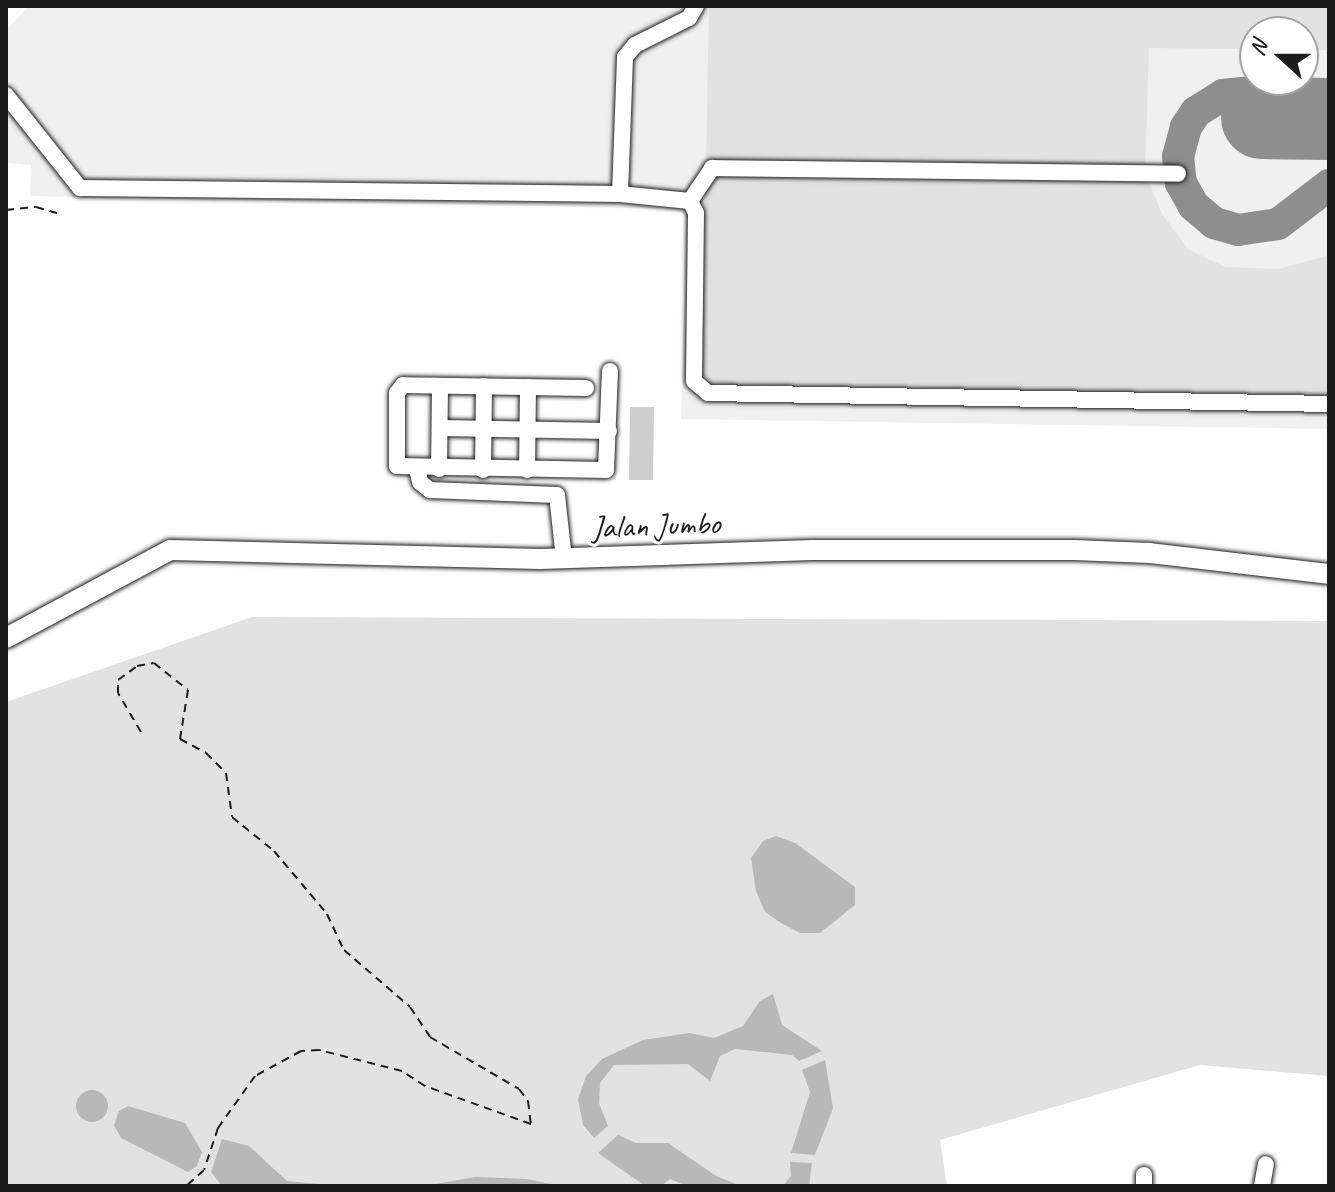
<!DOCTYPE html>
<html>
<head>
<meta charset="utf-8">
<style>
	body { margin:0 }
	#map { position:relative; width:1335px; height:1192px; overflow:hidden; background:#fff; font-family:Caveat,sans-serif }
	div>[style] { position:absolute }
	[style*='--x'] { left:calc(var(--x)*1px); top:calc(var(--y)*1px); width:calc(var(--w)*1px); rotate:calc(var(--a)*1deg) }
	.built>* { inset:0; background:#f0f0f0 }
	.green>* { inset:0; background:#e2e2e2 }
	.water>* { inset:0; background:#b8b8b8 }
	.round { border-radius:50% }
	.taxiway>* { height:32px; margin:-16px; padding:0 16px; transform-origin:16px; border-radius:16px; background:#8e8e8e }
	.runway>* { height:82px; margin:-41px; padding:0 41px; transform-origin:41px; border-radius:41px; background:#8e8e8e }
	.building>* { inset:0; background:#cecece }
	.path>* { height:2px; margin-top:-1px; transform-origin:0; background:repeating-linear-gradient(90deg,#1c1c1c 0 8px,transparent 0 14px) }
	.roads { filter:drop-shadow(0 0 2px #1c1c1c) drop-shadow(0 0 2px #1c1c1c) }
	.minor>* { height:16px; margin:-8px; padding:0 8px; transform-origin:8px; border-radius:8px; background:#fff }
	.major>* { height:20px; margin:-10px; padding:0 10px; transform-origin:10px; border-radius:10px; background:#fff }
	span { translate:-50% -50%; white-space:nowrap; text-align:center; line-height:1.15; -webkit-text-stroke:6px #fff; paint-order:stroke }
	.street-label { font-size:32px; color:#1c1c1c }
	.frame { position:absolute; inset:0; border:8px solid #1c1c1c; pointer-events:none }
	.north { position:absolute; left:1239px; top:16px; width:80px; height:80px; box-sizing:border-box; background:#fff; border:2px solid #a4a4a4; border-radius:50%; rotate:291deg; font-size:22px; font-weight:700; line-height:32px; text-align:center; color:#1c1c1c }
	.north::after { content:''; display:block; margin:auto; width:28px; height:36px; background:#1c1c1c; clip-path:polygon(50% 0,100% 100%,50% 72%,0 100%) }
</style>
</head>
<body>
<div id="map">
	<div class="built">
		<i style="clip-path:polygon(evenodd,29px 6px,1329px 6px,1329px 429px,681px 419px,686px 209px,30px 196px,31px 165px,6px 163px,6px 30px,29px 6px,1255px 32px,1303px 32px,1303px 80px,1255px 80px,1255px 32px)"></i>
	</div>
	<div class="green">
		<i style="clip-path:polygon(709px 6px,1329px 6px,1329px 50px,1303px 50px,1303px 32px,1255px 32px,1255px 49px,1149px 48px,1145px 173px,1162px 214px,1188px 249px,1225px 267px,1279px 269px,1329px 255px,1329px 395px,711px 383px,702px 373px)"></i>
		<i style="clip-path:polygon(252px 617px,1329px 621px,1329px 1076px,1200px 1065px,940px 1140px,947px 1186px,6px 1186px,6px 702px)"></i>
	</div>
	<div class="water">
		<i style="clip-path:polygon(776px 836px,795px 843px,855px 887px,855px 905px,820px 933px,800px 933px,781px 923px,765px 912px,756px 891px,751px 858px,763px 841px)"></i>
		<i style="clip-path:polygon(773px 994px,782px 1025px,822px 1051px,799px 1061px,792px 1055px,735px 1049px,720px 1056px,710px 1081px,688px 1064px,614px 1065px,600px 1083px,599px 1103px,608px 1126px,594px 1138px,583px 1125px,578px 1099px,586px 1076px,602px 1059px,643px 1040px,689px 1033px,714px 1038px,743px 1026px,760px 1001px)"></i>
		<i style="clip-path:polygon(825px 1060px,833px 1108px,815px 1155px,791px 1153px,810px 1092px,802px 1070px)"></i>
		<i class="round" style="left:76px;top:1090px;width:32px;height:32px"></i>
		<i style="clip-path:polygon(128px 1106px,185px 1123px,202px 1152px,197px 1166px,188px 1172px,121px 1138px,114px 1125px,119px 1111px)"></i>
		<i style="clip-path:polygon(618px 1135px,636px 1143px,668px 1143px,716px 1176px,741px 1186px,687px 1186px,670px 1179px,661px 1186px,645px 1186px,598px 1153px)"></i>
		<i style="clip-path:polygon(222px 1139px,249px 1146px,287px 1181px,340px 1186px,222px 1186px,211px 1172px)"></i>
		<i style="clip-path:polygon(790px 1162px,812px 1163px,809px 1186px,783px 1186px,791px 1176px)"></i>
		<i style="clip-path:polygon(475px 1177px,527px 1179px,560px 1186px,424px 1186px)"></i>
	</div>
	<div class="taxiway">
		<i style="--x:1329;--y:109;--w:70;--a:-165.2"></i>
		<i style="--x:1261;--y:91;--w:38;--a:174"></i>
		<i style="--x:1223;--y:95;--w:32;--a:148"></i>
		<i style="--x:1196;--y:112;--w:18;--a:124"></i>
		<i style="--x:1186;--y:127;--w:30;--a:105"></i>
		<i style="--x:1178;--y:156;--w:27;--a:84"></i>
		<i style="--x:1181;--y:183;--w:26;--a:61"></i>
		<i style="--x:1194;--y:206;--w:26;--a:40"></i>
		<i style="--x:1214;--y:223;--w:25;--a:16"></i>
		<i style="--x:1238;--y:230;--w:40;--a:-8.5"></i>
		<i style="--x:1278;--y:224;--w:64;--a:-37.4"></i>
	</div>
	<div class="runway">
		<i style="--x:1262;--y:118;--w:67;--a:0.9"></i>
	</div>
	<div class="building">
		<i style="clip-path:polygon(630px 407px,654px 407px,653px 480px,629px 480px)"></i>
	</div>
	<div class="path">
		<i style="--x:6;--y:210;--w:30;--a:-6"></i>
		<i style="--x:36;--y:207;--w:26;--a:16"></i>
		<i style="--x:141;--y:732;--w:45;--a:-120.5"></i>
		<i style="--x:118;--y:693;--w:13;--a:-90"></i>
		<i style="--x:118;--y:680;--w:24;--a:-36"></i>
		<i style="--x:137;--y:666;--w:17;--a:-10"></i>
		<i style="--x:154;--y:663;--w:43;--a:38.5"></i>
		<i style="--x:188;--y:690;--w:50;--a:99.3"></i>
		<i style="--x:180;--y:739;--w:30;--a:28"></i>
		<i style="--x:206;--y:753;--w:28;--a:45"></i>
		<i style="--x:226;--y:773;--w:44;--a:82.2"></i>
		<i style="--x:232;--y:817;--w:54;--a:39"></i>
		<i style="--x:274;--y:851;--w:82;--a:49.9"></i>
		<i style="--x:327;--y:914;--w:40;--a:65"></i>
		<i style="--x:344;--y:950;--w:87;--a:40.8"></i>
		<i style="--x:410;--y:1007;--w:36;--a:56"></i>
		<i style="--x:430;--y:1037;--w:103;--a:30.3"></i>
		<i style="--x:519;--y:1089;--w:15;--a:53"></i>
		<i style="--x:528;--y:1101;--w:23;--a:83"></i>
		<i style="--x:531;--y:1124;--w:113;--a:-160.3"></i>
		<i style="--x:425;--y:1086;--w:27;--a:-147"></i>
		<i style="--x:402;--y:1071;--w:86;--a:-165.8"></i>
		<i style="--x:319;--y:1050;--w:18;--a:177"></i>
		<i style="--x:301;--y:1051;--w:52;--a:151.5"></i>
		<i style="--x:255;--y:1076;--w:64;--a:125.4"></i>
		<i style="--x:218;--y:1128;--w:44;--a:108.4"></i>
		<i style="--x:204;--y:1170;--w:24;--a:138"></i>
	</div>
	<div class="roads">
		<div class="minor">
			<i style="--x:6;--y:95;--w:119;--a:51.5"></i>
			<i style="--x:80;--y:188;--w:540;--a:0.64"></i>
			<i style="--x:620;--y:194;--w:70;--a:5.7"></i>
			<i style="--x:690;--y:201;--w:13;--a:63"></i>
			<i style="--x:696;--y:213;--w:168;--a:90.7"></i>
			<i style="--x:694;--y:381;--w:18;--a:41"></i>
			<i style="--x:708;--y:393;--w:621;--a:1.01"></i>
			<i style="--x:620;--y:194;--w:137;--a:-87.9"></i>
			<i style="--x:625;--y:57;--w:16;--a:-50"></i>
			<i style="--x:635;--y:45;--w:60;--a:-26.6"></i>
			<i style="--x:689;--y:18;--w:14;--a:-60"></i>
			<i style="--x:690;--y:201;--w:40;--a:-56"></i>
			<i style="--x:712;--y:168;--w:466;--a:0.7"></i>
			<i style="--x:586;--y:388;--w:183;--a:-179.1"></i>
			<i style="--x:403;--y:385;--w:10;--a:127"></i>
			<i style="--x:397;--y:393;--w:73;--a:90"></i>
			<i style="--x:397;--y:466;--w:209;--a:1.1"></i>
			<i style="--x:606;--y:470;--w:99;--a:-87.7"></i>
			<i style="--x:440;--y:428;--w:169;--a:1"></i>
			<i style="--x:417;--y:469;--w:13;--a:77"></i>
			<i style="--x:420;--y:482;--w:13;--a:39"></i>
			<i style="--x:430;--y:490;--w:127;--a:2.3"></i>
			<i style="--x:557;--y:495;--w:64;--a:83.8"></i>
			<i style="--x:439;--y:469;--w:83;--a:-89.3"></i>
			<i style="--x:483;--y:470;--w:84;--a:-89.3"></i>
			<i style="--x:527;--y:470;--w:83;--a:-89.3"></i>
			<i style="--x:1144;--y:1186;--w:11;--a:-90"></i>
			<i style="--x:1262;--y:1186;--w:22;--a:-80"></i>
		</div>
		<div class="major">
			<i style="--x:6;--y:638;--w:186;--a:-28.2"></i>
			<i style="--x:170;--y:550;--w:370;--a:1.4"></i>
			<i style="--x:540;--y:559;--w:273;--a:-1.9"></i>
			<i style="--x:813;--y:550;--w:261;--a:0"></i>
			<i style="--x:1074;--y:550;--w:76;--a:2.3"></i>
			<i style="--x:1150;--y:553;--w:180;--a:6.7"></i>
		</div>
	</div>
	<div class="street-label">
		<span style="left:656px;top:526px;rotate:-2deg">Jalan Jumbo</span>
	</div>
	<div class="frame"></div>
	<div class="north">N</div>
</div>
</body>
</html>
